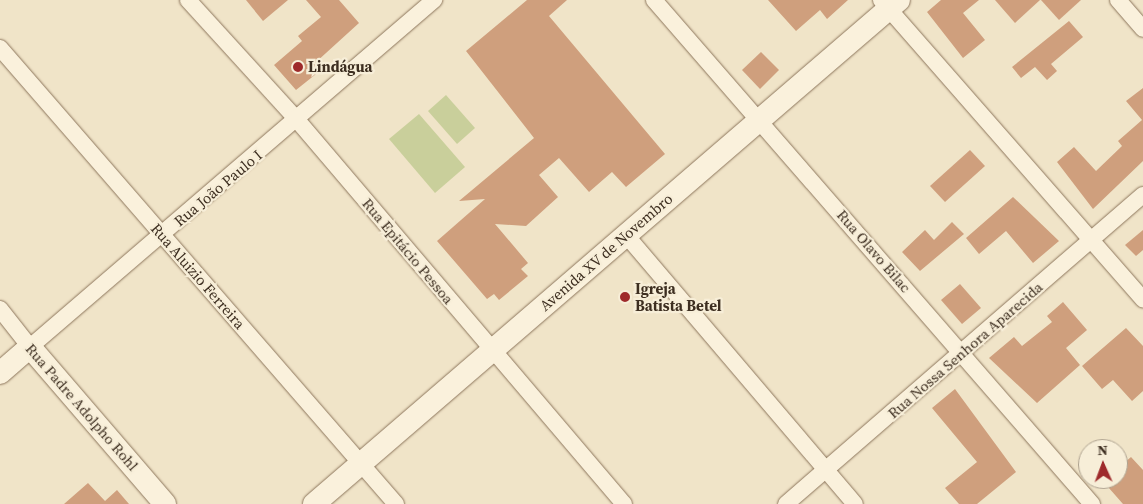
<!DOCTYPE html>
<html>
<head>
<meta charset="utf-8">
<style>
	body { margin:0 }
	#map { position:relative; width:1143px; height:504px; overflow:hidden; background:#f0e4c8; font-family:"Source Serif 4",serif }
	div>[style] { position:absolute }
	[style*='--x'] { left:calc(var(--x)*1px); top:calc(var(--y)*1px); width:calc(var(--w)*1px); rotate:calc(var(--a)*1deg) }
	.green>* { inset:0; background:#c9cf9b }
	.building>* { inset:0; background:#cf9f7d }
	.roads { filter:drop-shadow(0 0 1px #8d765c) drop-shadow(0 0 1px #8d765c) }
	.street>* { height:16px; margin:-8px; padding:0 8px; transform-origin:8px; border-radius:8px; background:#faf1dc }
	.secondary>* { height:22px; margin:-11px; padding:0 11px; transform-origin:11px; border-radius:11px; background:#faf1dc }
	.dots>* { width:14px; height:14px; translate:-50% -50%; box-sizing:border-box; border:2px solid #f7eed8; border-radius:50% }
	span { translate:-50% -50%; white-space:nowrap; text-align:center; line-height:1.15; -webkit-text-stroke:4.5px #f7eed8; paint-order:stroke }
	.poi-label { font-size:15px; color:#3d2e20; font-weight:700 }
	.left { translate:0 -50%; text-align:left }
	.street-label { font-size:15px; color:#3d2e20 }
	.north { position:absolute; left:1078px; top:439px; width:50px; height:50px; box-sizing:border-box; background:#f7eed8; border:1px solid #ada18e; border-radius:50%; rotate:358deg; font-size:14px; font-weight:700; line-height:20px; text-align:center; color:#3d2e20 }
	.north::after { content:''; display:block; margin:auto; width:18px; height:22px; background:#9e2a2b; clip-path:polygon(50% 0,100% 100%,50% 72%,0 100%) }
</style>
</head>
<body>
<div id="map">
	<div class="green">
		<i style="clip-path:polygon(446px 95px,475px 128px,457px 144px,428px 111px)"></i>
		<i style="clip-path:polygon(419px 114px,465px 167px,435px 193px,389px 139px)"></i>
	</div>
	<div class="building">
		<i style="clip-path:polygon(246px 0,288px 0,263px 21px)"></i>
		<i style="clip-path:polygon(306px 0,339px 0,359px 23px,315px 63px,321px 70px,296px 90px,274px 65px,302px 41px,298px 36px,321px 17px)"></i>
		<i style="clip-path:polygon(527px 0,567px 0,549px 16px,665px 154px,626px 187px,612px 172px,589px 192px,559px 158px,539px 175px,558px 197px,526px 226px,495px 224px,528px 263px,521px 269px,528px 276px,499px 300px,494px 294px,487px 299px,437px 241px,485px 199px,459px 201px,534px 138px,466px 51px)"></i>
		<i style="clip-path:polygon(768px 0,848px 0,827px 19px,820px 10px,796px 31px)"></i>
		<i style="clip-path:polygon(941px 0,979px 0,963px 13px,985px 40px,963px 58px,927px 12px)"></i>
		<i style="clip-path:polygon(995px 0,1040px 0,1015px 23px)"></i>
		<i style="clip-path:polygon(1041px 0,1081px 0,1059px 20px)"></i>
		<i style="clip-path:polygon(1069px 21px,1083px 37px,1051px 64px,1057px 71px,1047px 80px,1035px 67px,1021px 78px,1012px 67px)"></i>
		<i style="clip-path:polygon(761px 52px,779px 70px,760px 89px,742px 70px)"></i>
		<i style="clip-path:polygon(1143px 88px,1143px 161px,1093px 209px,1057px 162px,1074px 147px,1096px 171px,1122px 146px,1118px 141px,1142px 120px,1126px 101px)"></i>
		<i style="clip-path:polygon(970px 150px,985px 166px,945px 202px,930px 186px)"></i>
		<i style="clip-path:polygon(1013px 197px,1059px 241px,1033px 263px,1006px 231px,979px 254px,966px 238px)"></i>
		<i style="clip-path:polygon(952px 222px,964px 234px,920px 271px,902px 252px,925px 230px,934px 240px)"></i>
		<i style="clip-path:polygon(1143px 230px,1143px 250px,1136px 256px,1125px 245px)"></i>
		<i style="clip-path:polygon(960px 284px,981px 308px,962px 324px,941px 300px)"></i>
		<i style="clip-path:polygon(1063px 302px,1087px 330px,1066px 348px,1080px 365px,1037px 403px,989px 358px,1014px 337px,1022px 346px,1052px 322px,1047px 316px)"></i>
		<i style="clip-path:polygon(1126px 328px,1143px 346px,1143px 391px,1132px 401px,1113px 380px,1102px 389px,1082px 366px)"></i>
		<i style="clip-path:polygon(955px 389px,1016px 472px,977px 504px,959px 504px,945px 488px,977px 462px,932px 408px)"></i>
		<i style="clip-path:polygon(1131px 457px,1143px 470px,1143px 504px,1123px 504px,1101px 479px,1118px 479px,1118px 468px)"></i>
		<i style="clip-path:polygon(88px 483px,105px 501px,117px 490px,129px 504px,64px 504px)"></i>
	</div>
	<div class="roads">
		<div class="street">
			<i style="--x:188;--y:0;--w:164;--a:47.7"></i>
			<i style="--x:298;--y:121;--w:503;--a:49.6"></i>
			<i style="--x:654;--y:0;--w:668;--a:49.01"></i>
			<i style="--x:881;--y:0;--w:398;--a:48.8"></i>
			<i style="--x:1118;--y:0;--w:38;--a:49"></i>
			<i style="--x:0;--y:48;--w:604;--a:49.03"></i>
			<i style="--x:626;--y:235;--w:353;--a:49.6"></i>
			<i style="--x:0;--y:309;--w:48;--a:51.7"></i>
			<i style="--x:30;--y:347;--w:533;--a:-40.66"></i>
			<i style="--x:786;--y:504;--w:472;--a:-40.9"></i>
		</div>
		<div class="secondary">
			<i style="--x:0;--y:373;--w:40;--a:-41"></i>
			<i style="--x:30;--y:347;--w:207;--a:49.3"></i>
			<i style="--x:314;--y:504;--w:772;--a:-40.75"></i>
		</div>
	</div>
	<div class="dots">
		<i style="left:298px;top:67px;background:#9e2a2b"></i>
		<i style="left:625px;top:297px;background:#9e2a2b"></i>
	</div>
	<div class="poi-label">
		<span class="left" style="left:308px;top:67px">Lindágua</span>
		<span class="left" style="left:635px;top:297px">Igreja<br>Batista Betel</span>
	</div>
	<div class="street-label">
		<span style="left:218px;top:188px;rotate:-40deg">Rua João Paulo I</span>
		<span style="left:408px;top:251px;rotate:50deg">Rua Epitácio Pessoa</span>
		<span style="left:874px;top:251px;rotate:49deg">Rua Olavo Bilac</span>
		<span style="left:606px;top:252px;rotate:-41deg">Avenida XV de Novembro</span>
		<span style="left:198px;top:276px;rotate:49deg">Rua Aluizio Ferreira</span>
		<span style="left:965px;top:350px;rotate:-41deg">Rua Nossa Senhora Aparecida</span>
		<span style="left:82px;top:407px;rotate:49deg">Rua Padre Adolpho Rohl</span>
	</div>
	<div class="north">N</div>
</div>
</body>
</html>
